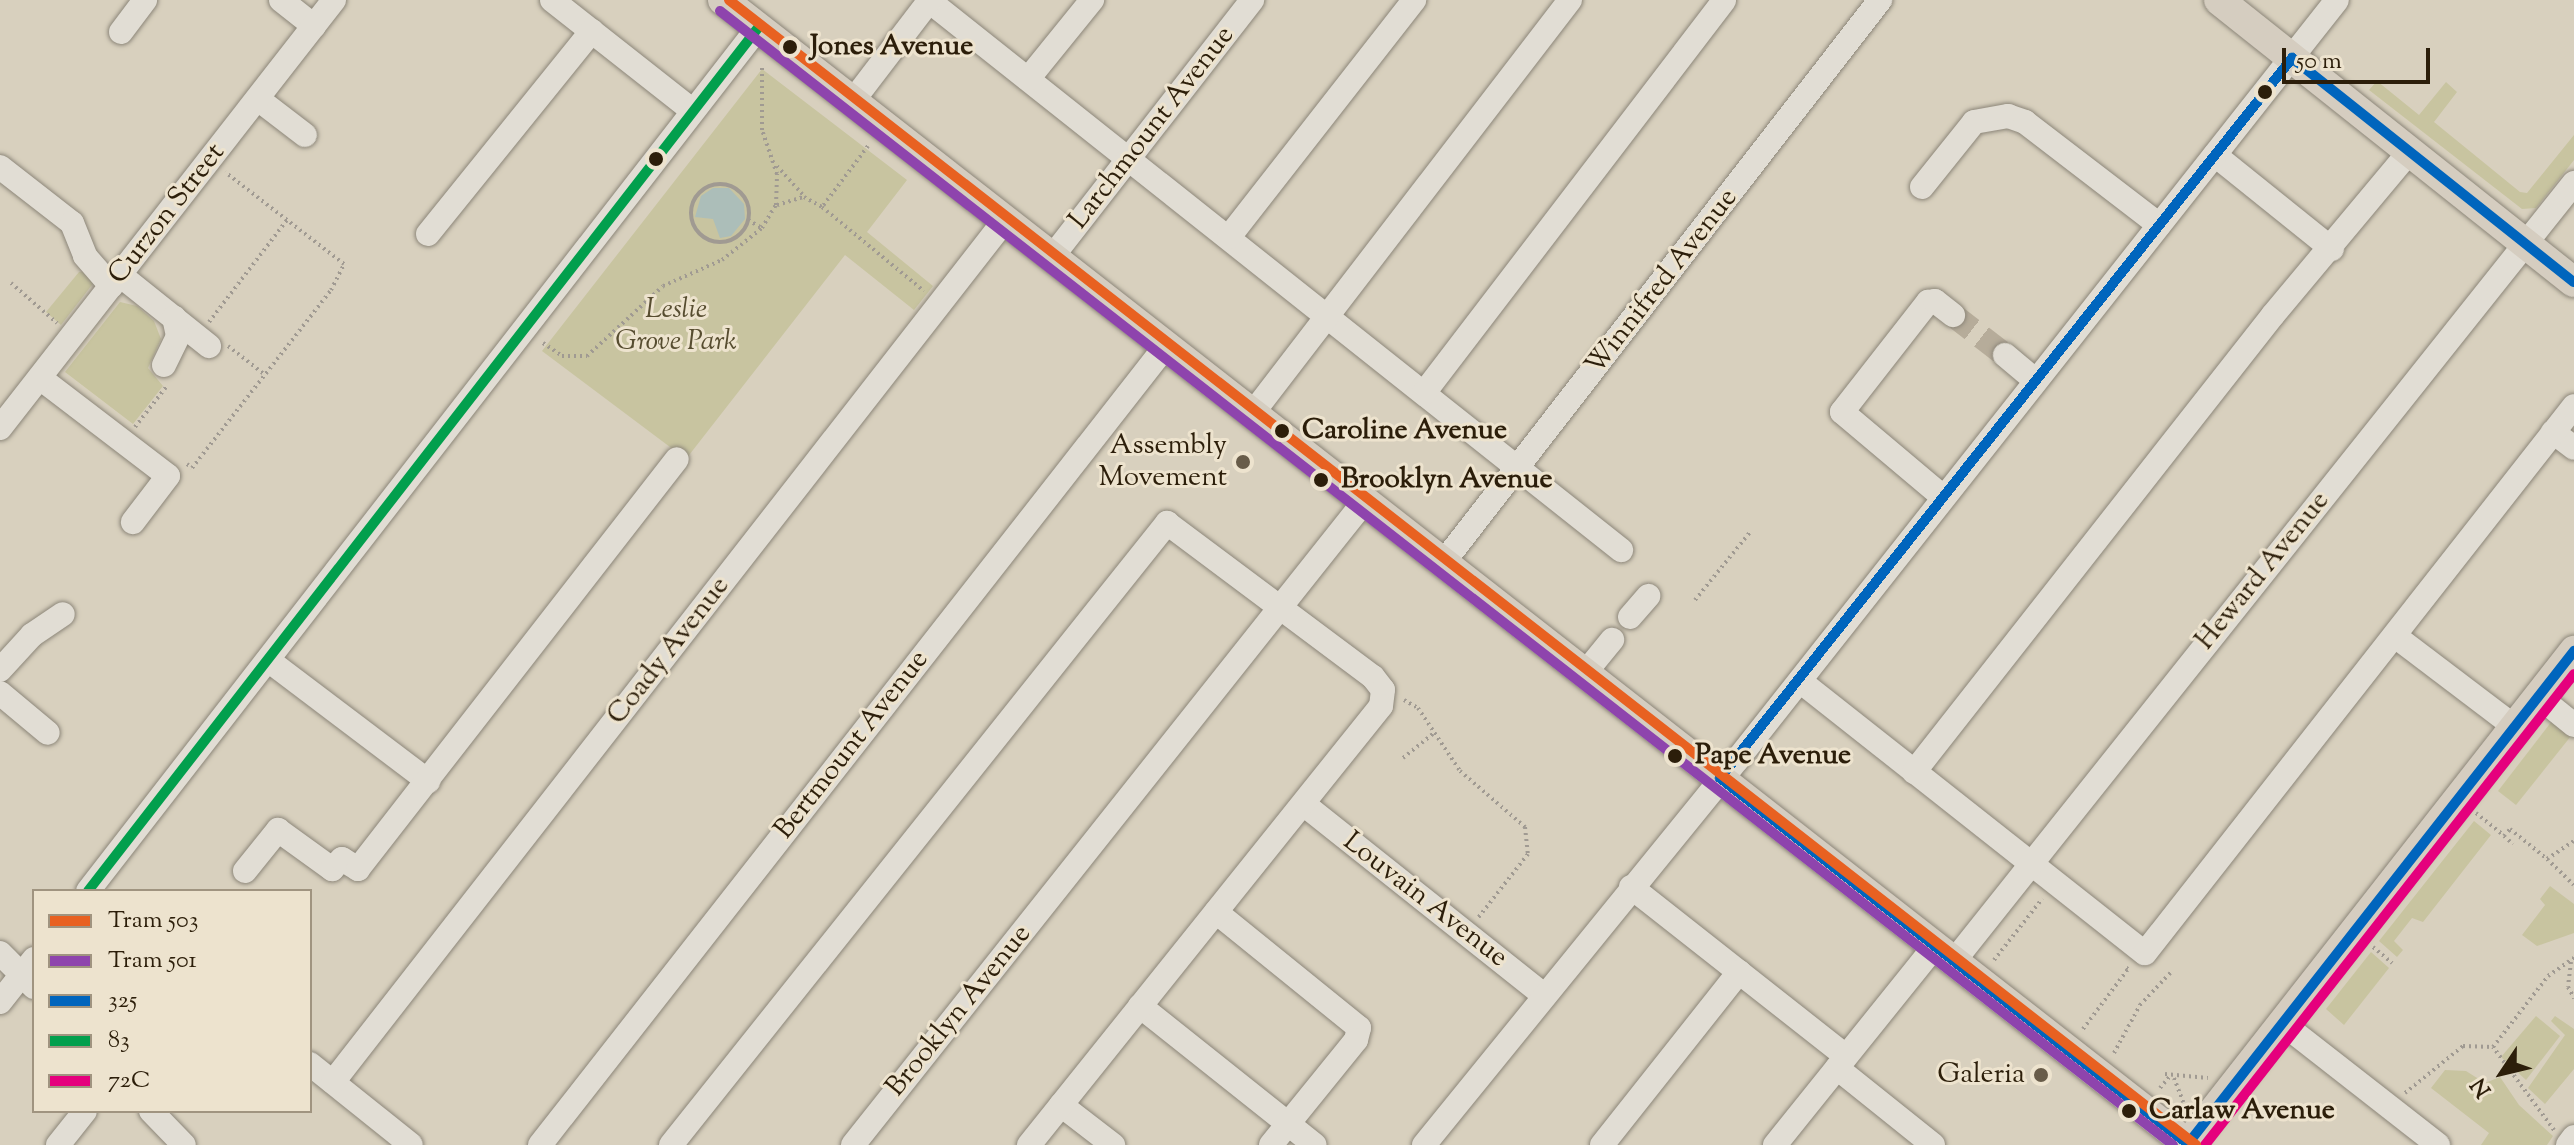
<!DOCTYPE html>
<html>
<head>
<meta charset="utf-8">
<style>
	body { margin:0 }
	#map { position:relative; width:2574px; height:1145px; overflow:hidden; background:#d8d0be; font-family:"Sorts Mill Goudy",serif }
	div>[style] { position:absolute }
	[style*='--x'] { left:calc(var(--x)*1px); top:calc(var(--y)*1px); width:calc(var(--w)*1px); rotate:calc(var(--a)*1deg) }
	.green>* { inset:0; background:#c8c4a0 }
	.water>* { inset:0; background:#acbeb9 }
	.minor-tunnel>* { height:24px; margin-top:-12px; transform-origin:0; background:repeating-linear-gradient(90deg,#b6ac9a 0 24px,transparent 0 36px) }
	.path>* { height:4px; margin-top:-2px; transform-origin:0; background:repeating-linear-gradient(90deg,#a09a92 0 2px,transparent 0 6px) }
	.path>.ring { margin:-2px; padding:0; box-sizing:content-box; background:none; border:4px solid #a09a92; border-radius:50% }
	.roads { filter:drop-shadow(0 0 2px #8c8679) drop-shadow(0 0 2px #8c8679) }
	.minor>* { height:24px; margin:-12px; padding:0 12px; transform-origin:12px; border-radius:12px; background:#e1ddd4 }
	.major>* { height:30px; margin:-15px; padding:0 15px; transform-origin:15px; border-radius:15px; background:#d5cdc0 }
	.bus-1>* { height:10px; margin:-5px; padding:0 5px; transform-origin:5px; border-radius:5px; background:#0065bd }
	.bus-2>* { height:10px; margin:-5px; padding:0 5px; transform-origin:5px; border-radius:5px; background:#029f4d }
	.bus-3>* { height:10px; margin:-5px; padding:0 5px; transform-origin:5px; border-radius:5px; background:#e5007d }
	.tram-1>* { height:10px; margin:-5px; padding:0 5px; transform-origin:5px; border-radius:5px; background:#e86121 }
	.tram-2>* { height:10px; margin:-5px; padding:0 5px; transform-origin:5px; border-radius:5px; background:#8e44ad }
	.dots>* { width:22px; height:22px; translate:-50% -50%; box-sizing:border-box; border:4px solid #ede3ce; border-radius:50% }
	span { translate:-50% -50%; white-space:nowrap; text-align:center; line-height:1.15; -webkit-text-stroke:6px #ede3ce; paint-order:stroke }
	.stop-label { font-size:28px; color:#2c1e0a; font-weight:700 }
	.left { translate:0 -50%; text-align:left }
	.street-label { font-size:28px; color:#2c1e0a }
	.park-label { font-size:28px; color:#574d30; font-style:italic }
	.poi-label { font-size:28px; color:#2c1e0a }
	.right { translate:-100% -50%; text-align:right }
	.legend { position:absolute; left:32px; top:889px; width:280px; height:224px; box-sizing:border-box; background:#ede3ce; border:2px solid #a09480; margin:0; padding:10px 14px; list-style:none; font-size:24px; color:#2c1e0a }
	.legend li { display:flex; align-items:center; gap:16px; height:40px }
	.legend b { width:40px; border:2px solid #a09480 }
	.north { position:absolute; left:2462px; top:1033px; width:80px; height:80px; -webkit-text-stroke:6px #ede3ce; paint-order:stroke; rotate:235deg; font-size:22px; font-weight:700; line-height:32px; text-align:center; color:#2c1e0a }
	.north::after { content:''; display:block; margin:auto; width:28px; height:36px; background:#2c1e0a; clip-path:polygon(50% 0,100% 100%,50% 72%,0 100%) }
	.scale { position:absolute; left:2282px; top:48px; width:148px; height:36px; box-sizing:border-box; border:4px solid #2c1e0a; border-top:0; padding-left:10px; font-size:24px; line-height:28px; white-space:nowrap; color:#2c1e0a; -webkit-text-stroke:6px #ede3ce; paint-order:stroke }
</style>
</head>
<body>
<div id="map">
	<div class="green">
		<i style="clip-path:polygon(762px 69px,907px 180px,867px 232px,933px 286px,914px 310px,845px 255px,686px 459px,542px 351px)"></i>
		<i style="clip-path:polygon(2377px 81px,2419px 115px,2446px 82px,2457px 92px,2434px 122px,2520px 192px,2527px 193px,2574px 135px,2574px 160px,2536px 208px,2522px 209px,2369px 90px)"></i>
		<i style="clip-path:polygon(86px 271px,95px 281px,61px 325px,46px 312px,79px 272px)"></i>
		<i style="clip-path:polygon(120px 302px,137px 306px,154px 321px,161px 339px,148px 368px,163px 386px,133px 424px,65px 372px)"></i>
		<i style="clip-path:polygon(2552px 721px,2571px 736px,2516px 805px,2498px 791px)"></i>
		<i style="clip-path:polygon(2474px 821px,2491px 835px,2423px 922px,2412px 918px,2394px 941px,2403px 950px,2397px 957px,2379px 941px)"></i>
		<i style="clip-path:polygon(2550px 886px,2574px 904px,2574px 933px,2537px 946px,2522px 935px,2545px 905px,2540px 899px)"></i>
		<i style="clip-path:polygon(2371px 952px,2389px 968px,2344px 1025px,2326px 1009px)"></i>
		<i style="clip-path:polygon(2536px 1016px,2560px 1036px,2526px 1080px,2501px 1057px)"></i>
		<i style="clip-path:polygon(2555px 1016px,2574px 1029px,2574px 1069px,2545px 1104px,2528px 1088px,2565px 1035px,2551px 1021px)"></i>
		<i style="clip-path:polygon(2445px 1070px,2466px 1071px,2485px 1083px,2500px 1077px,2519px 1105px,2553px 1136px,2547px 1145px,2481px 1145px,2489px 1133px,2431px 1088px)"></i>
	</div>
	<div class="water">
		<i style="clip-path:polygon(713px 188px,729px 188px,744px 204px,745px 219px,731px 236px,720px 238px,713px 219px,695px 217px,701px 196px)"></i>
	</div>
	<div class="minor-tunnel">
		<i style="--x:1953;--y:315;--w:66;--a:37.6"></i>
	</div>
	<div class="path">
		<i style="--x:868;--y:146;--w:76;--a:127"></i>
		<i style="--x:822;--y:207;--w:132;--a:39.5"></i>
		<i style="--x:777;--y:166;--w:39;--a:48"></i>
		<i class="ring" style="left:691px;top:184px;width:54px;height:54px"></i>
		<i style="--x:777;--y:205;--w:28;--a:-17"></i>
		<i style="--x:804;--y:197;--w:21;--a:29"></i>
		<i style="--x:748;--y:220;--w:16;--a:30"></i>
		<i style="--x:11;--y:283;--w:61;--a:41"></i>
		<i style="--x:209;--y:322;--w:128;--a:-52.6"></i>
		<i style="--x:543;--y:343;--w:23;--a:34"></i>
		<i style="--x:562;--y:356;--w:25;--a:0"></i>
		<i style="--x:587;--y:356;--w:103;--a:-42.6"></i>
		<i style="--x:663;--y:286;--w:64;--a:-23.8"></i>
		<i style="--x:722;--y:260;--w:51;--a:-38.7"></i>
		<i style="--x:762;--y:228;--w:27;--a:-59"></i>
		<i style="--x:776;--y:205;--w:31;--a:-88"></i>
		<i style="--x:777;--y:174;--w:46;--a:-108.8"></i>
		<i style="--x:762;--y:130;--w:66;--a:-90"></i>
		<i style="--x:228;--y:346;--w:46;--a:37.9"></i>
		<i style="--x:135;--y:427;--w:51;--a:-52.2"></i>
		<i style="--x:187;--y:464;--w:6;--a:39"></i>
		<i style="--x:192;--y:468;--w:226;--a:-52"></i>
		<i style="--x:331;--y:290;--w:29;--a:-63"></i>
		<i style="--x:344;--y:264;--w:150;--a:-142.3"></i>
		<i style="--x:1695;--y:600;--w:87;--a:-51"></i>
		<i style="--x:1404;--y:700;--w:16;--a:30"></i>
		<i style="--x:1418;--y:708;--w:76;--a:56.3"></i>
		<i style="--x:1460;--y:771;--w:86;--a:40.7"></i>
		<i style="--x:1525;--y:827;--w:27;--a:84"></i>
		<i style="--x:1528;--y:854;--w:81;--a:128"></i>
		<i style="--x:1403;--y:758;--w:40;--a:-39"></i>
		<i style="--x:2476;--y:813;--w:36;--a:39"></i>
		<i style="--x:2504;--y:836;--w:9;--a:-49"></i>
		<i style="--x:2510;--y:829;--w:48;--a:39"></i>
		<i style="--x:2547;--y:859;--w:32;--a:-34"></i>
		<i style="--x:2504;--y:836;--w:12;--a:42"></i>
		<i style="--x:2547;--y:859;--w:37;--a:44"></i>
		<i style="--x:2373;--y:947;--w:25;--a:40"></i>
		<i style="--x:1994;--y:960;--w:78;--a:-51.8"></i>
		<i style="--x:2571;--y:962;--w:25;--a:97"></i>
		<i style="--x:2568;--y:987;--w:13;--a:61"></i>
		<i style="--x:2083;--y:1029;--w:75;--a:-53.1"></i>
		<i style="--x:2128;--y:969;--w:5;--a:-143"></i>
		<i style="--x:2114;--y:1053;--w:55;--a:-61.6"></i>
		<i style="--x:2140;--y:1005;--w:47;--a:-46.7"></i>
		<i style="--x:2165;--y:1074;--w:43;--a:5.3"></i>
		<i style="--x:2174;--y:1078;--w:26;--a:69"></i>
		<i style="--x:2160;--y:1088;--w:16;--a:-50"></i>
		<i style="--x:2405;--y:1093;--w:75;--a:-39"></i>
		<i style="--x:2463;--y:1046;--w:30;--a:2"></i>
		<i style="--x:2554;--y:1130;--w:103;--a:-126.3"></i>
		<i style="--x:2493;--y:1047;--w:90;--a:-52.2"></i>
		<i style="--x:2548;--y:976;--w:32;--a:-35"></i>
	</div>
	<div class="roads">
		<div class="minor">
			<i style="--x:281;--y:0;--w:42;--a:38.2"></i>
			<i style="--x:552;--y:0;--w:179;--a:38.2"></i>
			<i style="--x:928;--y:0;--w:885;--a:38.44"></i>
			<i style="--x:121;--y:32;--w:40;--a:-53"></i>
			<i style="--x:1028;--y:79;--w:102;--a:-51"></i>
			<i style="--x:258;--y:99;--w:59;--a:37.5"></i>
			<i style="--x:852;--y:102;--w:128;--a:-52.6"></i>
			<i style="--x:2215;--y:155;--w:150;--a:38.8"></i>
			<i style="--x:0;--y:167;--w:91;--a:37.9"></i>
			<i style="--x:72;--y:223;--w:35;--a:68"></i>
			<i style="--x:85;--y:256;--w:40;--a:49"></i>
			<i style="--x:1922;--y:187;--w:83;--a:-51.3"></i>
			<i style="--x:1974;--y:122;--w:35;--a:-10"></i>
			<i style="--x:2008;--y:116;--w:18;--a:19"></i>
			<i style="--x:2025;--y:122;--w:169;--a:37.5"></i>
			<i style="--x:428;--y:234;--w:261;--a:-51.1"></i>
			<i style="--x:1229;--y:237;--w:301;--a:-52"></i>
			<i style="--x:1052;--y:257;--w:326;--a:-52.1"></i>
			<i style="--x:120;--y:275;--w:114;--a:38.6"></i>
			<i style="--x:2005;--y:355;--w:39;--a:40"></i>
			<i style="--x:164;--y:365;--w:32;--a:-64"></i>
			<i style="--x:178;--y:336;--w:19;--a:-102"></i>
			<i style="--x:40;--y:378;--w:161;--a:37.4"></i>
			<i style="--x:168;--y:476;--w:58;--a:127.3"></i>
			<i style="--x:1424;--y:393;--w:494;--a:-52.6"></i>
			<i style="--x:1252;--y:414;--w:522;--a:-52.47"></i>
			<i style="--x:0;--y:428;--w:543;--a:-52.03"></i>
			<i style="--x:2553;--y:432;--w:26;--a:37"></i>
			<i style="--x:1943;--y:497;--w:132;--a:-139.9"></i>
			<i style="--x:1842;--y:412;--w:140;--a:-52"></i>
			<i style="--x:1928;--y:302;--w:7;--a:-8"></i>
			<i style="--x:1935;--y:301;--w:23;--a:38"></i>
			<i style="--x:1443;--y:563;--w:713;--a:-52.18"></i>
			<i style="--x:1630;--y:617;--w:28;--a:-49"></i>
			<i style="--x:2395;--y:636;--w:151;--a:37.2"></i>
			<i style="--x:268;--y:660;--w:201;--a:37.1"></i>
			<i style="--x:0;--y:670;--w:47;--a:-47.6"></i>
			<i style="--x:32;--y:635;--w:37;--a:-34"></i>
			<i style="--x:1585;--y:673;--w:43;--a:-50.7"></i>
			<i style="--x:1800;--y:681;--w:439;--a:38.3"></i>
			<i style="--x:2145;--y:953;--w:695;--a:-51.89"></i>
			<i style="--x:0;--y:693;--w:62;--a:39.8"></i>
			<i style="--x:2538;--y:696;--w:46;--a:38.9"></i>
			<i style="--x:1914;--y:772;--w:581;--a:-51.85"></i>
			<i style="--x:2273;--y:315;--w:215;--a:-50.1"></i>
			<i style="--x:1306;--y:806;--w:304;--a:38.5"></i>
			<i style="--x:245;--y:871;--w:53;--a:-51.2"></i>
			<i style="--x:278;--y:830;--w:67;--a:35.8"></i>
			<i style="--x:332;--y:869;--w:14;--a:-45"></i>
			<i style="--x:342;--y:859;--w:19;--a:32"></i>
			<i style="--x:358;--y:869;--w:519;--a:-52.12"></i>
			<i style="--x:1631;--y:887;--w:273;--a:38.2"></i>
			<i style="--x:88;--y:891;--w:1093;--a:-52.18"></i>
			<i style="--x:1216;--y:912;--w:184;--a:39"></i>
			<i style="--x:1359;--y:1028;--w:12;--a:104"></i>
			<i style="--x:1356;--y:1040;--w:135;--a:129"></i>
			<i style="--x:0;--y:953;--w:48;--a:45"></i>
			<i style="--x:1954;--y:961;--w:995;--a:-51.45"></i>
			<i style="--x:0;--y:1002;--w:55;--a:-51.7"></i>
			<i style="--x:1140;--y:1006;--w:223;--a:38.5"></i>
			<i style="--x:2282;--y:1023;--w:198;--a:38"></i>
			<i style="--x:310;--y:1064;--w:129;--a:38.7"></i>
			<i style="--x:1837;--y:1068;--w:123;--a:38.7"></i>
			<i style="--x:333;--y:1082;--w:1093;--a:-52.06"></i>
			<i style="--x:1061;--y:1105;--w:66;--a:37.6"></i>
			<i style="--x:151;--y:1111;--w:47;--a:45.9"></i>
			<i style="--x:58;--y:1145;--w:43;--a:-51.5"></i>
			<i style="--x:540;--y:1145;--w:1014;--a:-51.93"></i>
			<i style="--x:671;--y:1145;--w:796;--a:-51.43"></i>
			<i style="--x:1167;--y:523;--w:257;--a:36.8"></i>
			<i style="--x:1373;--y:677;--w:16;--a:52"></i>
			<i style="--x:1383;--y:690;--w:16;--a:97"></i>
			<i style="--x:1381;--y:706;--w:563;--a:128.72"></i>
			<i style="--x:853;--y:1145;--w:821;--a:-51.53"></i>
			<i style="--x:1424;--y:1145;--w:496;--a:-50.9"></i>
			<i style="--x:1737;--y:760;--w:968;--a:-51.71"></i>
			<i style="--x:1602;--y:1145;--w:221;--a:-51.6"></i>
			<i style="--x:1775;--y:1145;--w:255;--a:-51.2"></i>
			<i style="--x:2568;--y:1145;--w:10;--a:-53"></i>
		</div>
		<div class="major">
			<i style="--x:723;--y:0;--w:1860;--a:37.99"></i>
			<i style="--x:2219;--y:0;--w:453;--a:38.5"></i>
			<i style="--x:2187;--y:1145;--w:628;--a:-51.92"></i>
		</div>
	</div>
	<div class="bus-1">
		<i style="--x:2188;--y:1144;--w:594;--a:-141.97"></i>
		<i style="--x:1720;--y:778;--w:920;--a:-51.53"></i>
		<i style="--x:2292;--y:58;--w:360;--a:38.5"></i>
		<i style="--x:2187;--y:1145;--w:628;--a:-51.92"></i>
	</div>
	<div class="bus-2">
		<i style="--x:88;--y:891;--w:1093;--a:-52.18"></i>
	</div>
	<div class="bus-3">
		<i style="--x:2205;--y:1145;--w:598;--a:-51.92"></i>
	</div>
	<div class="tram-1">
		<i style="--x:729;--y:0;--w:1861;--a:37.97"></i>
	</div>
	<div class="tram-2">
		<i style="--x:720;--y:11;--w:1843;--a:37.97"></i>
	</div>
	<div class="dots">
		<i style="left:790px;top:47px;background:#2c1e0a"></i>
		<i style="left:2265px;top:92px;background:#2c1e0a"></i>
		<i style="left:656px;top:159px;background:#2c1e0a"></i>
		<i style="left:1282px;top:431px;background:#2c1e0a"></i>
		<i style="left:1243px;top:462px;background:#685c49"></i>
		<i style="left:1321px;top:480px;background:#2c1e0a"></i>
		<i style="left:1675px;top:756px;background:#2c1e0a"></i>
		<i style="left:2041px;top:1075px;background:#685c49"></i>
		<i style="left:2129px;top:1111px;background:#2c1e0a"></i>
	</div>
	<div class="stop-label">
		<span class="left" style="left:810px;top:47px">Jones Avenue</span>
		<span class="left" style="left:1302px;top:431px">Caroline Avenue</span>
		<span class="left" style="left:1341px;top:480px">Brooklyn Avenue</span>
		<span class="left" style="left:1695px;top:756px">Pape Avenue</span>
		<span class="left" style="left:2149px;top:1111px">Carlaw Avenue</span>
	</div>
	<div class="street-label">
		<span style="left:1152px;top:128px;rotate:-52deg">Larchmount Avenue</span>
		<span style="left:167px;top:214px;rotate:-52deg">Curzon Street</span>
		<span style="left:1662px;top:282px;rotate:-52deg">Winnifred Avenue</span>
		<span style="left:2263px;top:571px;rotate:-51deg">Heward Avenue</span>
		<span style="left:669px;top:651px;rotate:-52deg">Coady Avenue</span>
		<span style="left:852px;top:745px;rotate:-52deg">Bertmount Avenue</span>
		<span style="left:1425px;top:900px;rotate:38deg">Louvain Avenue</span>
		<span style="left:959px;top:1011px;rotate:-51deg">Brooklyn Avenue</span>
	</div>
	<div class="park-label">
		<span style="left:676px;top:326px">Leslie<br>Grove Park</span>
	</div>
	<div class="poi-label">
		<span class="right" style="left:1227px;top:462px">Assembly<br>Movement</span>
		<span class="right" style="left:2025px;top:1075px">Galeria</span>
	</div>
	<ul class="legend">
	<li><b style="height:10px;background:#e86121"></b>Tram 503</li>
	<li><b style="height:10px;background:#8e44ad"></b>Tram 501</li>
	<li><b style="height:10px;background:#0065bd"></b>325</li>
	<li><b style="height:10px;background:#029f4d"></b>83</li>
	<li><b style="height:10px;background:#e5007d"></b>72C</li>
	</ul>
	<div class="north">N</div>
	<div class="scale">50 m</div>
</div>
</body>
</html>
